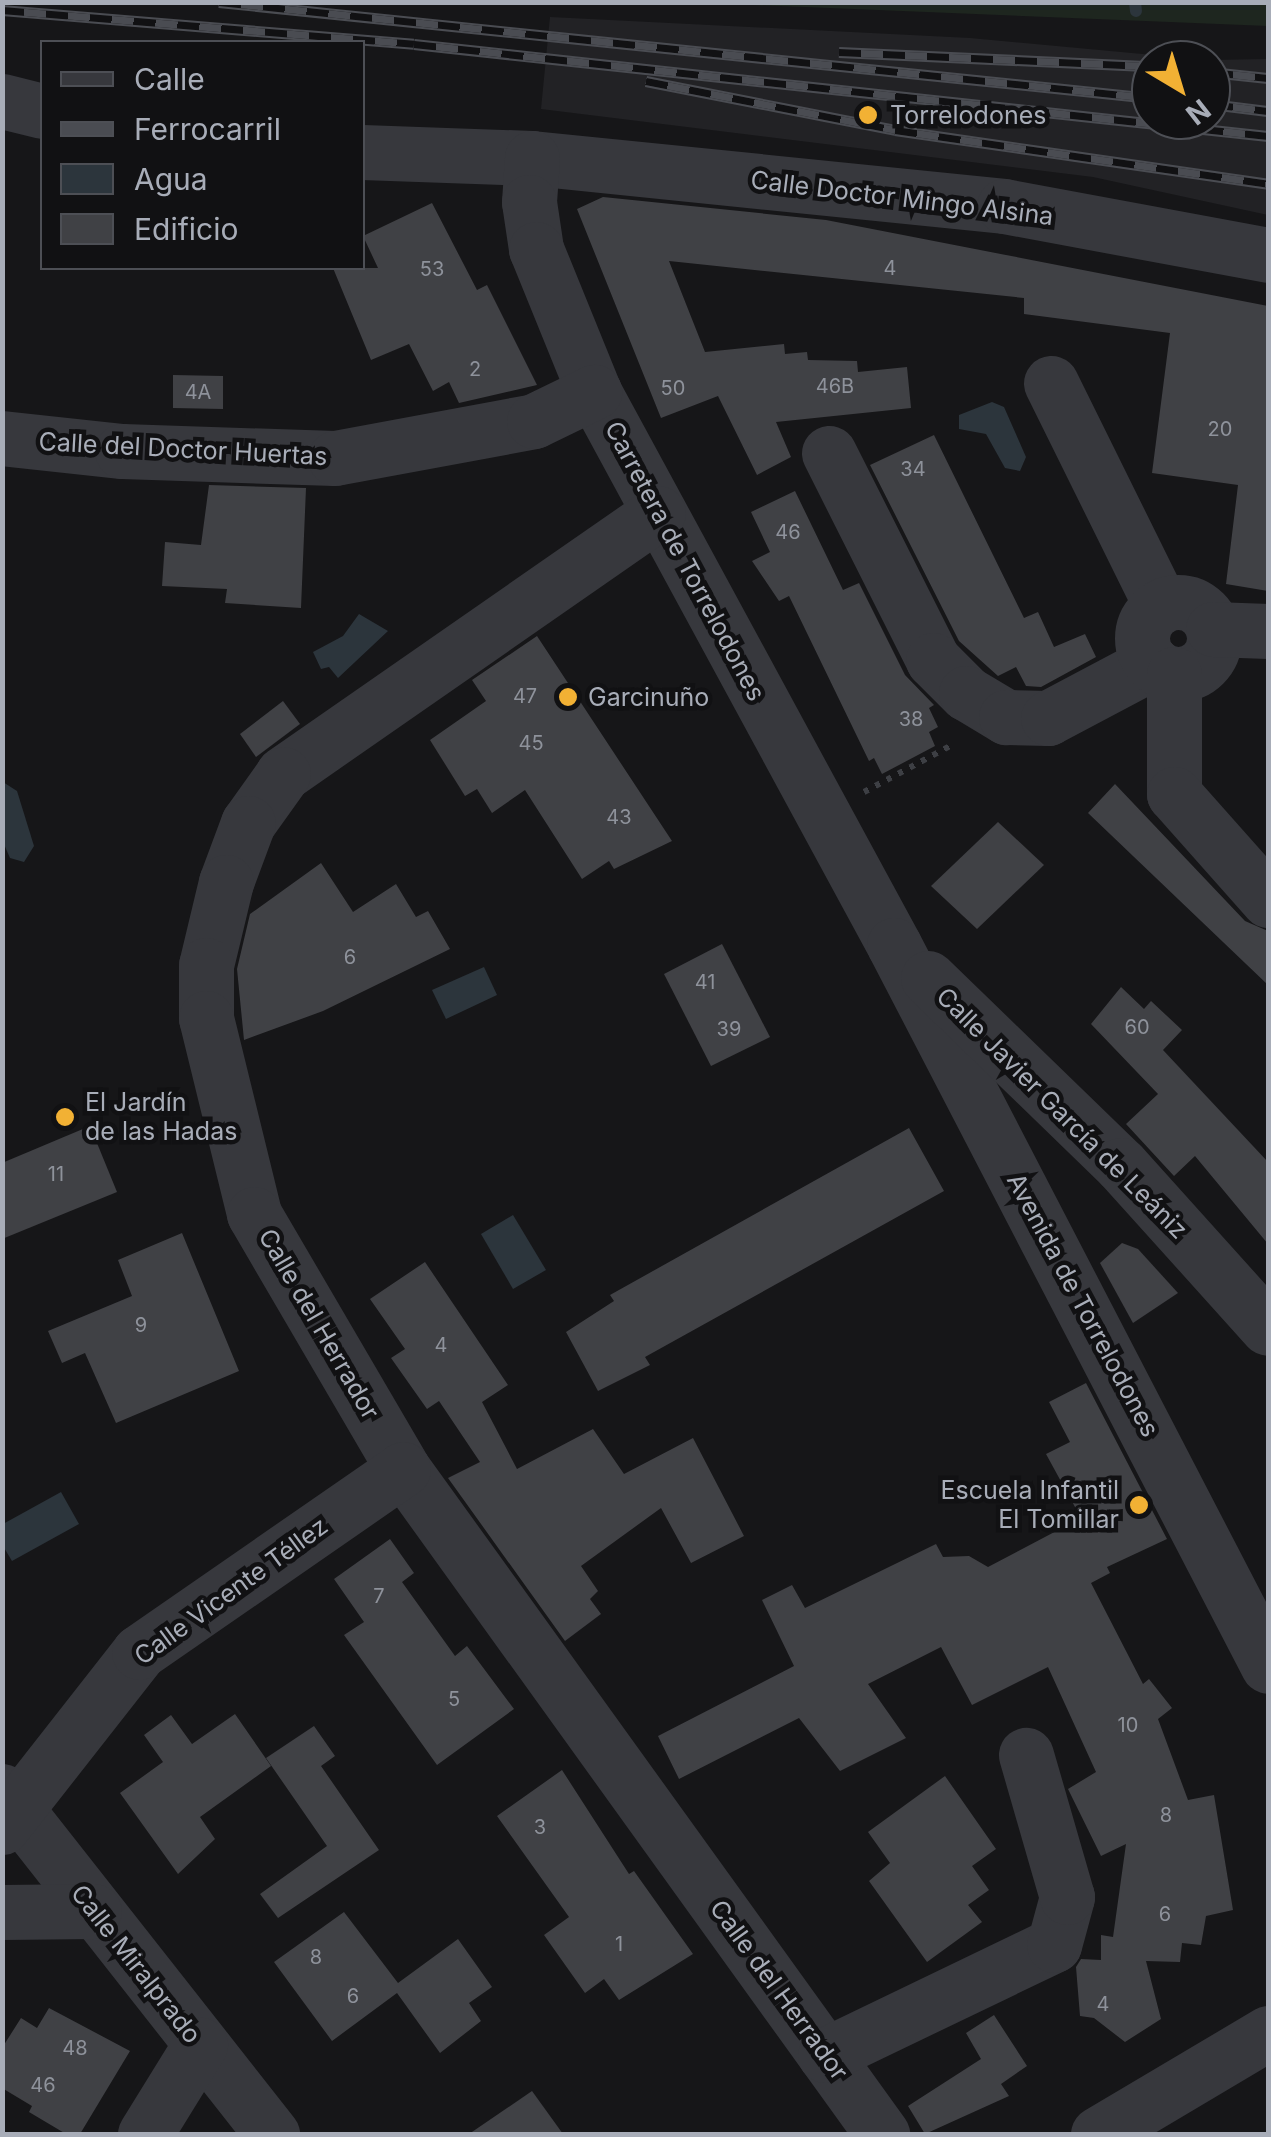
<!DOCTYPE html>
<html>
<head>
<meta charset="utf-8">
<style>
	body { margin:0 }
	#map { position:relative; width:1271px; height:2137px; overflow:hidden; background:#161618; font-family:Inter,sans-serif }
	div>[style] { position:absolute }
	[style*='--x'] { left:calc(var(--x)*1px); top:calc(var(--y)*1px); width:calc(var(--w)*1px); rotate:calc(var(--a)*1deg) }
	.built>* { inset:0; background:#222225 }
	.green>* { inset:0; background:#1e261f }
	.water>* { inset:0; background:#2c353c }
	.stream>* { height:12px; margin:-6px; padding:0 6px; transform-origin:6px; border-radius:6px; background:#2c353c }
	.building>* { inset:0; background:#404145 }
	.path>* { height:6px; margin-top:-3px; transform-origin:0; background:repeating-linear-gradient(90deg,#3d3f44 0 5px,transparent 0 13px) }
	.minor>* { height:55px; margin:-27.5px; padding:0 27.5px; transform-origin:27.5px; border-radius:27.5px; background:#37383d }
	.minor>.ring { margin:-27.5px; padding:0; box-sizing:content-box; background:none; border:55px solid #37383d; border-radius:50% }
	.rail>* { height:11px; margin-top:-5.5px; transform-origin:0; background:repeating-linear-gradient(90deg,#111113 0 22px,#4a4c52 0 44px); box-sizing:border-box; border-block:2px solid #4a4c52 }
	.dots>* { width:28px; height:28px; translate:-50% -50%; box-sizing:border-box; border:5px solid #111113; border-radius:50% }
	span { translate:-50% -50%; white-space:nowrap; text-align:center; line-height:1.15; -webkit-text-stroke:9px #111113; paint-order:stroke }
	.number-label { font-size:20px; color:#8e929b }
	.number-label span { -webkit-text-stroke-width:0 }
	.poi-label { font-size:25px; color:#a8adb8 }
	.left { translate:0 -50%; text-align:left }
	.right { translate:-100% -50%; text-align:right }
	.street-label { font-size:25px; color:#a8adb8 }
	.frame { position:absolute; inset:0; border:5px solid #a8adb8; pointer-events:none }
	.legend { position:absolute; left:40px; top:40px; width:325px; height:230px; box-sizing:border-box; background:#111113; border:2px solid #4d4f55; margin:0; padding:12px 18px; list-style:none; font-size:30px; color:#a8adb8 }
	.legend li { display:flex; align-items:center; gap:20px; height:50px }
	.legend b { width:50px; border:2px solid #4d4f55 }
	.north { position:absolute; left:1131px; top:40px; width:100px; height:100px; box-sizing:border-box; background:#111113; border:2px solid #4d4f55; border-radius:50%; rotate:142deg; font-size:28px; font-weight:700; line-height:40px; text-align:center; color:#a8adb8 }
	.north::after { content:''; display:block; margin:auto; width:35px; height:45px; background:#f2b134; clip-path:polygon(50% 0,100% 100%,50% 72%,0 100%) }
</style>
</head>
<body>
<div id="map">
	<div class="built">
		<i style="clip-path:polygon(550px 17px,970px 38px,1207px 60px,1151px 60px,1151px 120px,1211px 120px,1211px 60px,1268px 59px,1268px 215px,1093px 177px,541px 109px)"></i>
	</div>
	<div class="green">
		<i style="clip-path:polygon(1268px 2px,1268px 26px,704px 3px,704px 2px)"></i>
	</div>
	<div class="water">
		<i style="clip-path:polygon(992px 402px,1004px 407px,1026px 457px,1020px 471px,1005px 468px,986px 434px,959px 429px,959px 415px)"></i>
		<i style="clip-path:polygon(359px 614px,388px 631px,338px 678px,329px 667px,321px 669px,313px 652px,343px 636px)"></i>
		<i style="clip-path:polygon(3px 782px,17px 791px,34px 846px,24px 862px,10px 858px,3px 842px)"></i>
		<i style="clip-path:polygon(484px 967px,497px 995px,446px 1019px,432px 990px)"></i>
		<i style="clip-path:polygon(513px 1215px,546px 1270px,513px 1289px,481px 1234px)"></i>
		<i style="clip-path:polygon(61px 1492px,79px 1524px,12px 1561px,3px 1546px,3px 1524px)"></i>
	</div>
	<div class="stream">
		<i style="--x:1135;--y:2;--w:9;--a:84"></i>
	</div>
	<div class="building">
		<i style="clip-path:polygon(603px 197px,826px 220px,1268px 306px,1268px 591px,1226px 584px,1238px 485px,1152px 473px,1170px 333px,1024px 314px,1024px 298px,669px 261px,705px 352px,784px 344px,785px 354px,807px 352px,808px 360px,857px 361px,858px 372px,907px 367px,911px 408px,776px 422px,791px 457px,757px 475px,718px 396px,661px 418px,577px 209px)"></i>
		<i style="clip-path:polygon(432px 203px,477px 290px,487px 285px,537px 385px,459px 403px,449px 382px,433px 391px,409px 344px,371px 360px,333px 268px,378px 268px,363px 236px)"></i>
		<i style="clip-path:polygon(173px 375px,223px 376px,223px 409px,173px 408px)"></i>
		<i style="clip-path:polygon(934px 435px,1024px 618px,1038px 612px,1054px 647px,1085px 634px,1096px 657px,1041px 687px,1026px 686px,1016px 667px,998px 676px,959px 641px,870px 465px)"></i>
		<i style="clip-path:polygon(209px 485px,306px 488px,301px 608px,225px 603px,227px 589px,162px 586px,165px 542px,201px 545px)"></i>
		<i style="clip-path:polygon(795px 491px,843px 590px,859px 583px,905px 675px,934px 705px,929px 708px,938px 727px,929px 732px,935px 746px,882px 774px,874px 758px,869px 761px,789px 596px,779px 601px,752px 561px,770px 552px,751px 512px)"></i>
		<i style="clip-path:polygon(537px 636px,672px 841px,614px 869px,609px 861px,582px 879px,525px 790px,492px 813px,477px 789px,465px 796px,430px 740px,486px 701px,472px 680px)"></i>
		<i style="clip-path:polygon(283px 701px,300px 724px,256px 757px,240px 734px)"></i>
		<i style="clip-path:polygon(1115px 784px,1245px 921px,1268px 931px,1268px 985px,1088px 813px)"></i>
		<i style="clip-path:polygon(998px 822px,1044px 865px,977px 929px,931px 886px)"></i>
		<i style="clip-path:polygon(321px 863px,353px 912px,396px 884px,416px 917px,428px 911px,450px 949px,323px 1011px,244px 1040px,237px 969px,250px 914px)"></i>
		<i style="clip-path:polygon(722px 944px,770px 1037px,711px 1066px,664px 974px)"></i>
		<i style="clip-path:polygon(1121px 987px,1144px 1009px,1151px 1001px,1182px 1030px,1163px 1050px,1268px 1162px,1268px 1244px,1195px 1156px,1174px 1176px,1126px 1124px,1158px 1094px,1091px 1024px)"></i>
		<i style="clip-path:polygon(90px 1126px,117px 1192px,2px 1239px,2px 1163px)"></i>
		<i style="clip-path:polygon(909px 1128px,944px 1191px,645px 1357px,650px 1365px,598px 1391px,566px 1332px,614px 1301px,610px 1295px)"></i>
		<i style="clip-path:polygon(182px 1233px,239px 1371px,116px 1423px,85px 1353px,62px 1363px,48px 1331px,132px 1296px,118px 1260px)"></i>
		<i style="clip-path:polygon(1122px 1243px,1138px 1249px,1178px 1293px,1133px 1323px,1100px 1263px)"></i>
		<i style="clip-path:polygon(425px 1262px,508px 1385px,482px 1402px,517px 1469px,593px 1429px,624px 1474px,693px 1438px,744px 1536px,691px 1563px,661px 1508px,581px 1566px,598px 1591px,590px 1599px,601px 1614px,565px 1641px,448px 1478px,480px 1462px,439px 1401px,427px 1409px,391px 1358px,405px 1349px,370px 1299px)"></i>
		<i style="clip-path:polygon(1086px 1383px,1167px 1539px,1107px 1567px,1110px 1573px,1091px 1583px,1143px 1684px,1149px 1679px,1172px 1708px,1158px 1719px,1188px 1800px,1214px 1795px,1233px 1910px,1206px 1916px,1201px 1945px,1182px 1943px,1180px 1962px,1146px 1961px,1161px 2019px,1125px 2042px,1094px 2018px,1080px 2016px,1076px 1967px,1081px 1959px,1101px 1960px,1101px 1935px,1113px 1937px,1126px 1844px,1101px 1856px,1068px 1789px,1096px 1772px,1048px 1667px,972px 1705px,941px 1647px,868px 1684px,906px 1738px,840px 1771px,799px 1718px,679px 1779px,658px 1736px,794px 1666px,762px 1600px,792px 1585px,805px 1608px,936px 1544px,943px 1557px,969px 1556px,988px 1567px,1081px 1518px,1046px 1454px,1070px 1442px,1049px 1402px)"></i>
		<i style="clip-path:polygon(390px 1539px,414px 1573px,402px 1582px,455px 1656px,467px 1646px,514px 1709px,437px 1765px,344px 1635px,364px 1622px,334px 1579px)"></i>
		<i style="clip-path:polygon(235px 1714px,271px 1766px,200px 1817px,215px 1839px,178px 1874px,120px 1793px,163px 1762px,144px 1735px,171px 1715px,192px 1744px)"></i>
		<i style="clip-path:polygon(314px 1726px,335px 1756px,321px 1766px,379px 1850px,278px 1918px,260px 1894px,327px 1846px,266px 1758px)"></i>
		<i style="clip-path:polygon(562px 1770px,629px 1874px,634px 1871px,693px 1954px,619px 2000px,604px 1979px,585px 1993px,544px 1935px,569px 1917px,497px 1816px)"></i>
		<i style="clip-path:polygon(945px 1776px,996px 1849px,972px 1866px,989px 1890px,968px 1905px,982px 1922px,927px 1962px,869px 1881px,890px 1863px,868px 1832px)"></i>
		<i style="clip-path:polygon(344px 1912px,398px 1983px,458px 1939px,492px 1987px,469px 2003px,481px 2021px,440px 2053px,397px 1993px,332px 2041px,274px 1962px)"></i>
		<i style="clip-path:polygon(49px 2008px,130px 2051px,80px 2134px,66px 2134px,29px 2112px,32px 2106px,2px 2088px,2px 2048px,21px 2018px,37px 2028px)"></i>
		<i style="clip-path:polygon(994px 2015px,1027px 2066px,1001px 2084px,1009px 2096px,925px 2134px,908px 2106px,981px 2059px,966px 2033px)"></i>
		<i style="clip-path:polygon(532px 2091px,563px 2134px,469px 2134px)"></i>
	</div>
	<div class="path">
		<i style="--x:864;--y:792;--w:102;--a:-28.1"></i>
	</div>
	<div class="minor">
		<i style="--x:2;--y:101;--w:41;--a:14"></i>
		<i style="--x:362;--y:152;--w:170;--a:2"></i>
		<i style="--x:532;--y:158;--w:474;--a:5.8"></i>
		<i style="--x:1004;--y:206;--w:269;--a:10.5"></i>
		<i style="--x:532;--y:158;--w:44;--a:93.9"></i>
		<i style="--x:529;--y:202;--w:48;--a:81.5"></i>
		<i style="--x:536;--y:249;--w:154;--a:67.9"></i>
		<i style="--x:594;--y:392;--w:629;--a:61.52"></i>
		<i style="--x:894;--y:945;--w:812;--a:62.58"></i>
		<i style="--x:1051;--y:383;--w:249;--a:63.7"></i>
		<i style="--x:2;--y:438;--w:121;--a:6.2"></i>
		<i style="--x:122;--y:451;--w:213;--a:1.9"></i>
		<i style="--x:335;--y:458;--w:202;--a:-10.5"></i>
		<i style="--x:534;--y:421;--w:67;--a:-25.8"></i>
		<i style="--x:829;--y:453;--w:232;--a:63.3"></i>
		<i style="--x:933;--y:660;--w:47;--a:45"></i>
		<i style="--x:966;--y:693;--w:47;--a:31"></i>
		<i style="--x:1006;--y:717;--w:42;--a:1.4"></i>
		<i style="--x:1048;--y:718;--w:118;--a:-27.9"></i>
		<i style="--x:658;--y:513;--w:457;--a:145.2"></i>
		<i style="--x:283;--y:774;--w:60;--a:125.5"></i>
		<i style="--x:248;--y:823;--w:63;--a:110.4"></i>
		<i style="--x:226;--y:882;--w:85;--a:103.5"></i>
		<i style="--x:206;--y:965;--w:53;--a:90"></i>
		<i style="--x:206;--y:1018;--w:202;--a:76.2"></i>
		<i style="--x:254;--y:1214;--w:295;--a:59.7"></i>
		<i style="--x:403;--y:1469;--w:820;--a:54.23"></i>
		<i class="ring" style="left:1142px;top:602px;width:17px;height:17px"></i>
		<i style="--x:1213;--y:629;--w:55;--a:2.1"></i>
		<i style="--x:1174;--y:674;--w:120;--a:90"></i>
		<i style="--x:1174;--y:794;--w:142;--a:48.4"></i>
		<i style="--x:928;--y:978;--w:269;--a:44.1"></i>
		<i style="--x:1121;--y:1165;--w:219;--a:48"></i>
		<i style="--x:2;--y:1791;--w:437;--a:51.8"></i>
		<i style="--x:2;--y:1827;--w:222;--a:-51.9"></i>
		<i style="--x:139;--y:1652;--w:321;--a:-34.7"></i>
		<i style="--x:2;--y:1912;--w:92;--a:-0.6"></i>
		<i style="--x:825;--y:2055;--w:254;--a:-25.7"></i>
		<i style="--x:1054;--y:1945;--w:50;--a:-74.8"></i>
		<i style="--x:1067;--y:1897;--w:148;--a:-106.1"></i>
		<i style="--x:145;--y:2134;--w:105;--a:-58.3"></i>
		<i style="--x:1098;--y:2134;--w:198;--a:-30.7"></i>
	</div>
	<div class="rail">
		<i style="--x:219;--y:2;--w:937;--a:5.88"></i>
		<i style="--x:2;--y:10;--w:413;--a:4.7"></i>
		<i style="--x:414;--y:44;--w:859;--a:6.15"></i>
		<i style="--x:839;--y:52;--w:312;--a:2.6"></i>
		<i style="--x:1211;--y:72;--w:57;--a:6"></i>
		<i style="--x:646;--y:81;--w:254;--a:11.1"></i>
		<i style="--x:895;--y:130;--w:377;--a:8.2"></i>
		<i style="--x:1211;--y:104;--w:57;--a:7"></i>
	</div>
	<div class="dots">
		<i style="left:868px;top:115px;background:#f2b134"></i>
		<i style="left:568px;top:697px;background:#f2b134"></i>
		<i style="left:65px;top:1117px;background:#f2b134"></i>
		<i style="left:1139px;top:1505px;background:#f2b134"></i>
	</div>
	<div class="number-label">
		<span style="left:890px;top:268px">4</span>
		<span style="left:432px;top:269px">53</span>
		<span style="left:475px;top:369px">2</span>
		<span style="left:835px;top:386px">46B</span>
		<span style="left:673px;top:388px">50</span>
		<span style="left:198px;top:392px">4A</span>
		<span style="left:1220px;top:429px">20</span>
		<span style="left:913px;top:469px">34</span>
		<span style="left:788px;top:532px">46</span>
		<span style="left:525px;top:696px">47</span>
		<span style="left:911px;top:719px">38</span>
		<span style="left:531px;top:743px">45</span>
		<span style="left:619px;top:817px">43</span>
		<span style="left:350px;top:957px">6</span>
		<span style="left:705px;top:982px">41</span>
		<span style="left:1137px;top:1027px">60</span>
		<span style="left:729px;top:1029px">39</span>
		<span style="left:56px;top:1174px">11</span>
		<span style="left:141px;top:1325px">9</span>
		<span style="left:441px;top:1345px">4</span>
		<span style="left:379px;top:1596px">7</span>
		<span style="left:454px;top:1699px">5</span>
		<span style="left:1128px;top:1725px">10</span>
		<span style="left:1166px;top:1815px">8</span>
		<span style="left:540px;top:1827px">3</span>
		<span style="left:1165px;top:1914px">6</span>
		<span style="left:619px;top:1944px">1</span>
		<span style="left:316px;top:1957px">8</span>
		<span style="left:353px;top:1996px">6</span>
		<span style="left:1103px;top:2004px">4</span>
		<span style="left:75px;top:2048px">48</span>
		<span style="left:43px;top:2085px">46</span>
	</div>
	<div class="poi-label">
		<span class="left" style="left:890px;top:115px">Torrelodones</span>
		<span class="left" style="left:588px;top:697px">Garcinuño</span>
		<span class="left" style="left:85px;top:1117px">El Jardín<br>de las Hadas</span>
		<span class="right" style="left:1119px;top:1505px">Escuela Infantil<br>El Tomillar</span>
	</div>
	<div class="street-label">
		<span style="left:902px;top:198px;rotate:7deg">Calle Doctor Mingo Alsina</span>
		<span style="left:183px;top:449px;rotate:3deg">Calle del Doctor Huertas</span>
		<span style="left:685px;top:561px;rotate:62deg">Carretera de Torrelodones</span>
		<span style="left:1062px;top:1113px;rotate:45deg">Calle Javier García de Leániz</span>
		<span style="left:1083px;top:1305px;rotate:62deg">Avenida de Torrelodones</span>
		<span style="left:319px;top:1324px;rotate:60deg">Calle del Herrador</span>
		<span style="left:231px;top:1591px;rotate:-36deg">Calle Vicente Téllez</span>
		<span style="left:136px;top:1964px;rotate:52deg">Calle Miralprado</span>
		<span style="left:779px;top:1990px;rotate:54deg">Calle del Herrador</span>
	</div>
	<div class="frame"></div>
	<ul class="legend">
	<li><b style="height:12px;background:#37383d"></b>Calle</li>
	<li><b style="height:12px;background:#4a4c52"></b>Ferrocarril</li>
	<li><b style="height:28px;background:#2c353c"></b>Agua</li>
	<li><b style="height:28px;background:#404145"></b>Edificio</li>
	</ul>
	<div class="north">N</div>
</div>
</body>
</html>
